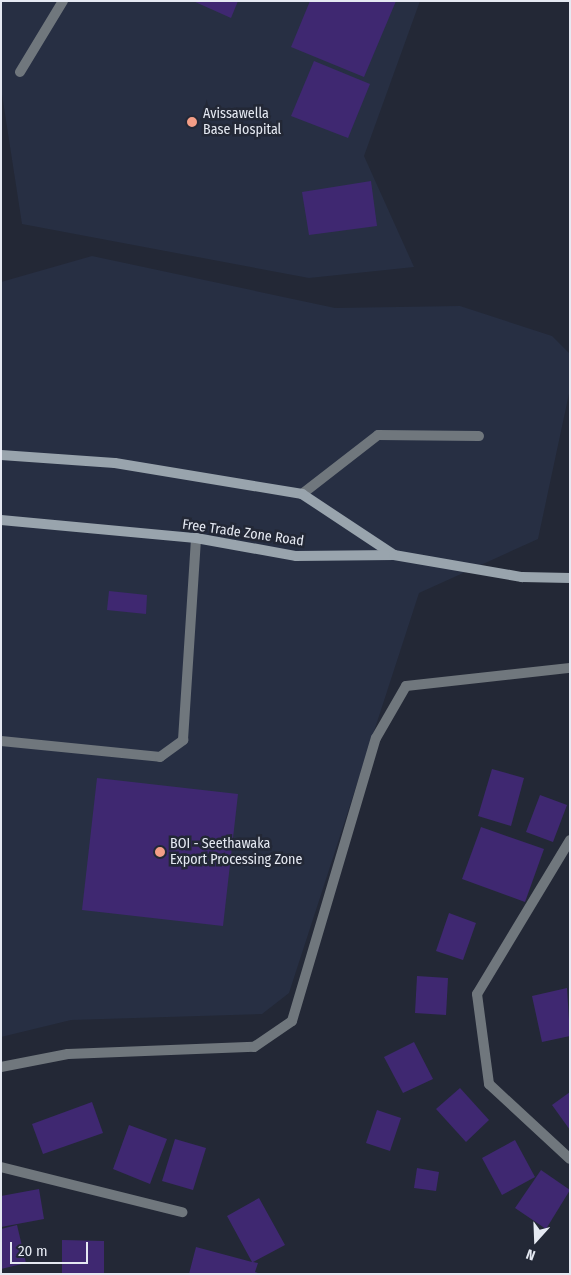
<!DOCTYPE html>
<html>
<head>
<meta charset="utf-8">
<style>
	body { margin:0 }
	#map { position:relative; width:571px; height:1275px; overflow:hidden; background:#232836; font-family:"Fira Sans Condensed",sans-serif }
	div>[style] { position:absolute }
	[style*='--x'] { left:calc(var(--x)*1px); top:calc(var(--y)*1px); width:calc(var(--w)*1px); rotate:calc(var(--a)*1deg) }
	.built>* { inset:0; background:#272f43 }
	.building>* { inset:0; background:#3f2871 }
	.lane>* { height:10px; margin:-5px; padding:0 5px; transform-origin:5px; border-radius:5px; background:#70777d }
	.street>* { height:10px; margin:-5px; padding:0 5px; transform-origin:5px; border-radius:5px; background:#70777d }
	.secondary>* { height:10px; margin:-5px; padding:0 5px; transform-origin:5px; border-radius:5px; background:#99a4ad }
	.dots>* { width:14px; height:14px; translate:-50% -50%; box-sizing:border-box; border:2px solid #232836; border-radius:50% }
	span { translate:-50% -50%; white-space:nowrap; text-align:center; line-height:1.15; -webkit-text-stroke:5px #232836; paint-order:stroke }
	.poi-label { font-size:14px; color:#e5e9f2 }
	.left { translate:0 -50%; text-align:left }
	.street-label { font-size:14px; color:#e5e9f2 }
	.frame { position:absolute; inset:0; border:2px solid #e5e9f2; pointer-events:none }
	.north { position:absolute; left:511px; top:1215px; width:50px; height:50px; -webkit-text-stroke:4px #232836; paint-order:stroke; rotate:200deg; font-size:14px; font-weight:700; line-height:20px; text-align:center; color:#e5e9f2 }
	.north::after { content:''; display:block; margin:auto; width:18px; height:22px; background:#e5e9f2; clip-path:polygon(50% 0,100% 100%,50% 72%,0 100%) }
	.scale { position:absolute; left:10px; top:1242px; width:78px; height:22px; box-sizing:border-box; border:2px solid #e5e9f2; border-top:0; padding-left:6px; font-size:15px; line-height:18px; white-space:nowrap; color:#e5e9f2; -webkit-text-stroke:4px #232836; paint-order:stroke }
</style>
</head>
<body>
<div id="map">
	<div class="built">
		<i style="clip-path:polygon(1px 1px,420px 1px,364px 156px,414px 267px,309px 278px,22px 224px,1px 88px)"></i>
		<i style="clip-path:polygon(92px 256px,335px 308px,460px 306px,552px 336px,570px 354px,570px 389px,538px 539px,419px 593px,289px 993px,262px 1014px,71px 1020px,1px 1037px,1px 282px)"></i>
	</div>
	<div class="building">
		<i style="clip-path:polygon(193px 1px,238px 1px,231px 18px)"></i>
		<i style="clip-path:polygon(310px 1px,396px 1px,364px 77px,291px 47px)"></i>
		<i style="clip-path:polygon(314px 61px,370px 84px,348px 138px,291px 116px)"></i>
		<i style="clip-path:polygon(371px 181px,377px 226px,309px 235px,302px 192px)"></i>
		<i style="clip-path:polygon(109px 591px,147px 595px,146px 614px,107px 610px)"></i>
		<i style="clip-path:polygon(492px 769px,524px 778px,511px 826px,478px 816px)"></i>
		<i style="clip-path:polygon(97px 778px,238px 794px,223px 926px,82px 910px)"></i>
		<i style="clip-path:polygon(540px 795px,567px 805px,553px 842px,526px 832px)"></i>
		<i style="clip-path:polygon(481px 827px,544px 849px,525px 902px,462px 879px)"></i>
		<i style="clip-path:polygon(449px 913px,476px 923px,463px 960px,436px 951px)"></i>
		<i style="clip-path:polygon(417px 976px,448px 978px,446px 1015px,415px 1013px)"></i>
		<i style="clip-path:polygon(567px 988px,570px 1036px,542px 1042px,532px 996px)"></i>
		<i style="clip-path:polygon(414px 1042px,433px 1079px,403px 1093px,384px 1057px)"></i>
		<i style="clip-path:polygon(460px 1088px,489px 1120px,466px 1142px,436px 1109px)"></i>
		<i style="clip-path:polygon(570px 1092px,570px 1130px,552px 1105px)"></i>
		<i style="clip-path:polygon(92px 1102px,103px 1133px,43px 1154px,32px 1124px)"></i>
		<i style="clip-path:polygon(377px 1110px,401px 1118px,390px 1151px,366px 1143px)"></i>
		<i style="clip-path:polygon(129px 1125px,167px 1139px,150px 1184px,113px 1169px)"></i>
		<i style="clip-path:polygon(175px 1139px,206px 1148px,193px 1190px,162px 1181px)"></i>
		<i style="clip-path:polygon(515px 1140px,535px 1177px,502px 1195px,482px 1158px)"></i>
		<i style="clip-path:polygon(417px 1168px,439px 1172px,436px 1191px,414px 1188px)"></i>
		<i style="clip-path:polygon(541px 1170px,570px 1190px,546px 1229px,515px 1208px)"></i>
		<i style="clip-path:polygon(39px 1189px,44px 1219px,1px 1227px,1px 1196px)"></i>
		<i style="clip-path:polygon(259px 1198px,285px 1245px,253px 1262px,258px 1263px,255px 1272px,261px 1274px,189px 1274px,196px 1247px,252px 1262px,227px 1216px)"></i>
		<i style="clip-path:polygon(17px 1225px,26px 1263px,1px 1269px,1px 1229px)"></i>
		<i style="clip-path:polygon(62px 1240px,104px 1241px,104px 1274px,62px 1274px)"></i>
	</div>
	<div class="lane">
		<i style="--x:20;--y:72;--w:83;--a:-58.8"></i>
		<i style="--x:302;--y:494;--w:96;--a:-37.8"></i>
		<i style="--x:378;--y:435;--w:101;--a:0.6"></i>
		<i style="--x:1;--y:741;--w:160;--a:5.7"></i>
		<i style="--x:160;--y:757;--w:29;--a:-36"></i>
		<i style="--x:183;--y:740;--w:202;--a:-86.3"></i>
	</div>
	<div class="street">
		<i style="--x:570;--y:840;--w:180;--a:121.1"></i>
		<i style="--x:477;--y:994;--w:91;--a:82.4"></i>
		<i style="--x:489;--y:1084;--w:110;--a:42.8"></i>
		<i style="--x:1;--y:1067;--w:68;--a:-11"></i>
		<i style="--x:68;--y:1054;--w:186;--a:-2.2"></i>
		<i style="--x:254;--y:1047;--w:46;--a:-34.4"></i>
		<i style="--x:292;--y:1021;--w:295;--a:-73.5"></i>
		<i style="--x:376;--y:738;--w:60;--a:-60"></i>
		<i style="--x:406;--y:686;--w:165;--a:-6.3"></i>
		<i style="--x:1;--y:1167;--w:187;--a:14"></i>
	</div>
	<div class="secondary">
		<i style="--x:1;--y:455;--w:114;--a:4"></i>
		<i style="--x:115;--y:463;--w:190;--a:9.4"></i>
		<i style="--x:302;--y:494;--w:110;--a:33.5"></i>
		<i style="--x:1;--y:520;--w:196;--a:5.3"></i>
		<i style="--x:196;--y:538;--w:102;--a:10.2"></i>
		<i style="--x:296;--y:556;--w:98;--a:-0.6"></i>
		<i style="--x:394;--y:555;--w:130;--a:9.8"></i>
		<i style="--x:522;--y:577;--w:48;--a:1.2"></i>
	</div>
	<div class="dots">
		<i style="left:192px;top:122px;background:#f49e87"></i>
		<i style="left:160px;top:852px;background:#f49e87"></i>
	</div>
	<div class="poi-label">
		<span class="left" style="left:203px;top:122px">Avissawella<br>Base Hospital</span>
		<span class="left" style="left:170px;top:852px">BOI - Seethawaka<br>Export Processing Zone</span>
	</div>
	<div class="street-label">
		<span style="left:243px;top:533px;rotate:8deg">Free Trade Zone Road</span>
	</div>
	<div class="frame"></div>
	<div class="north">N</div>
	<div class="scale">20 m</div>
</div>
</body>
</html>
